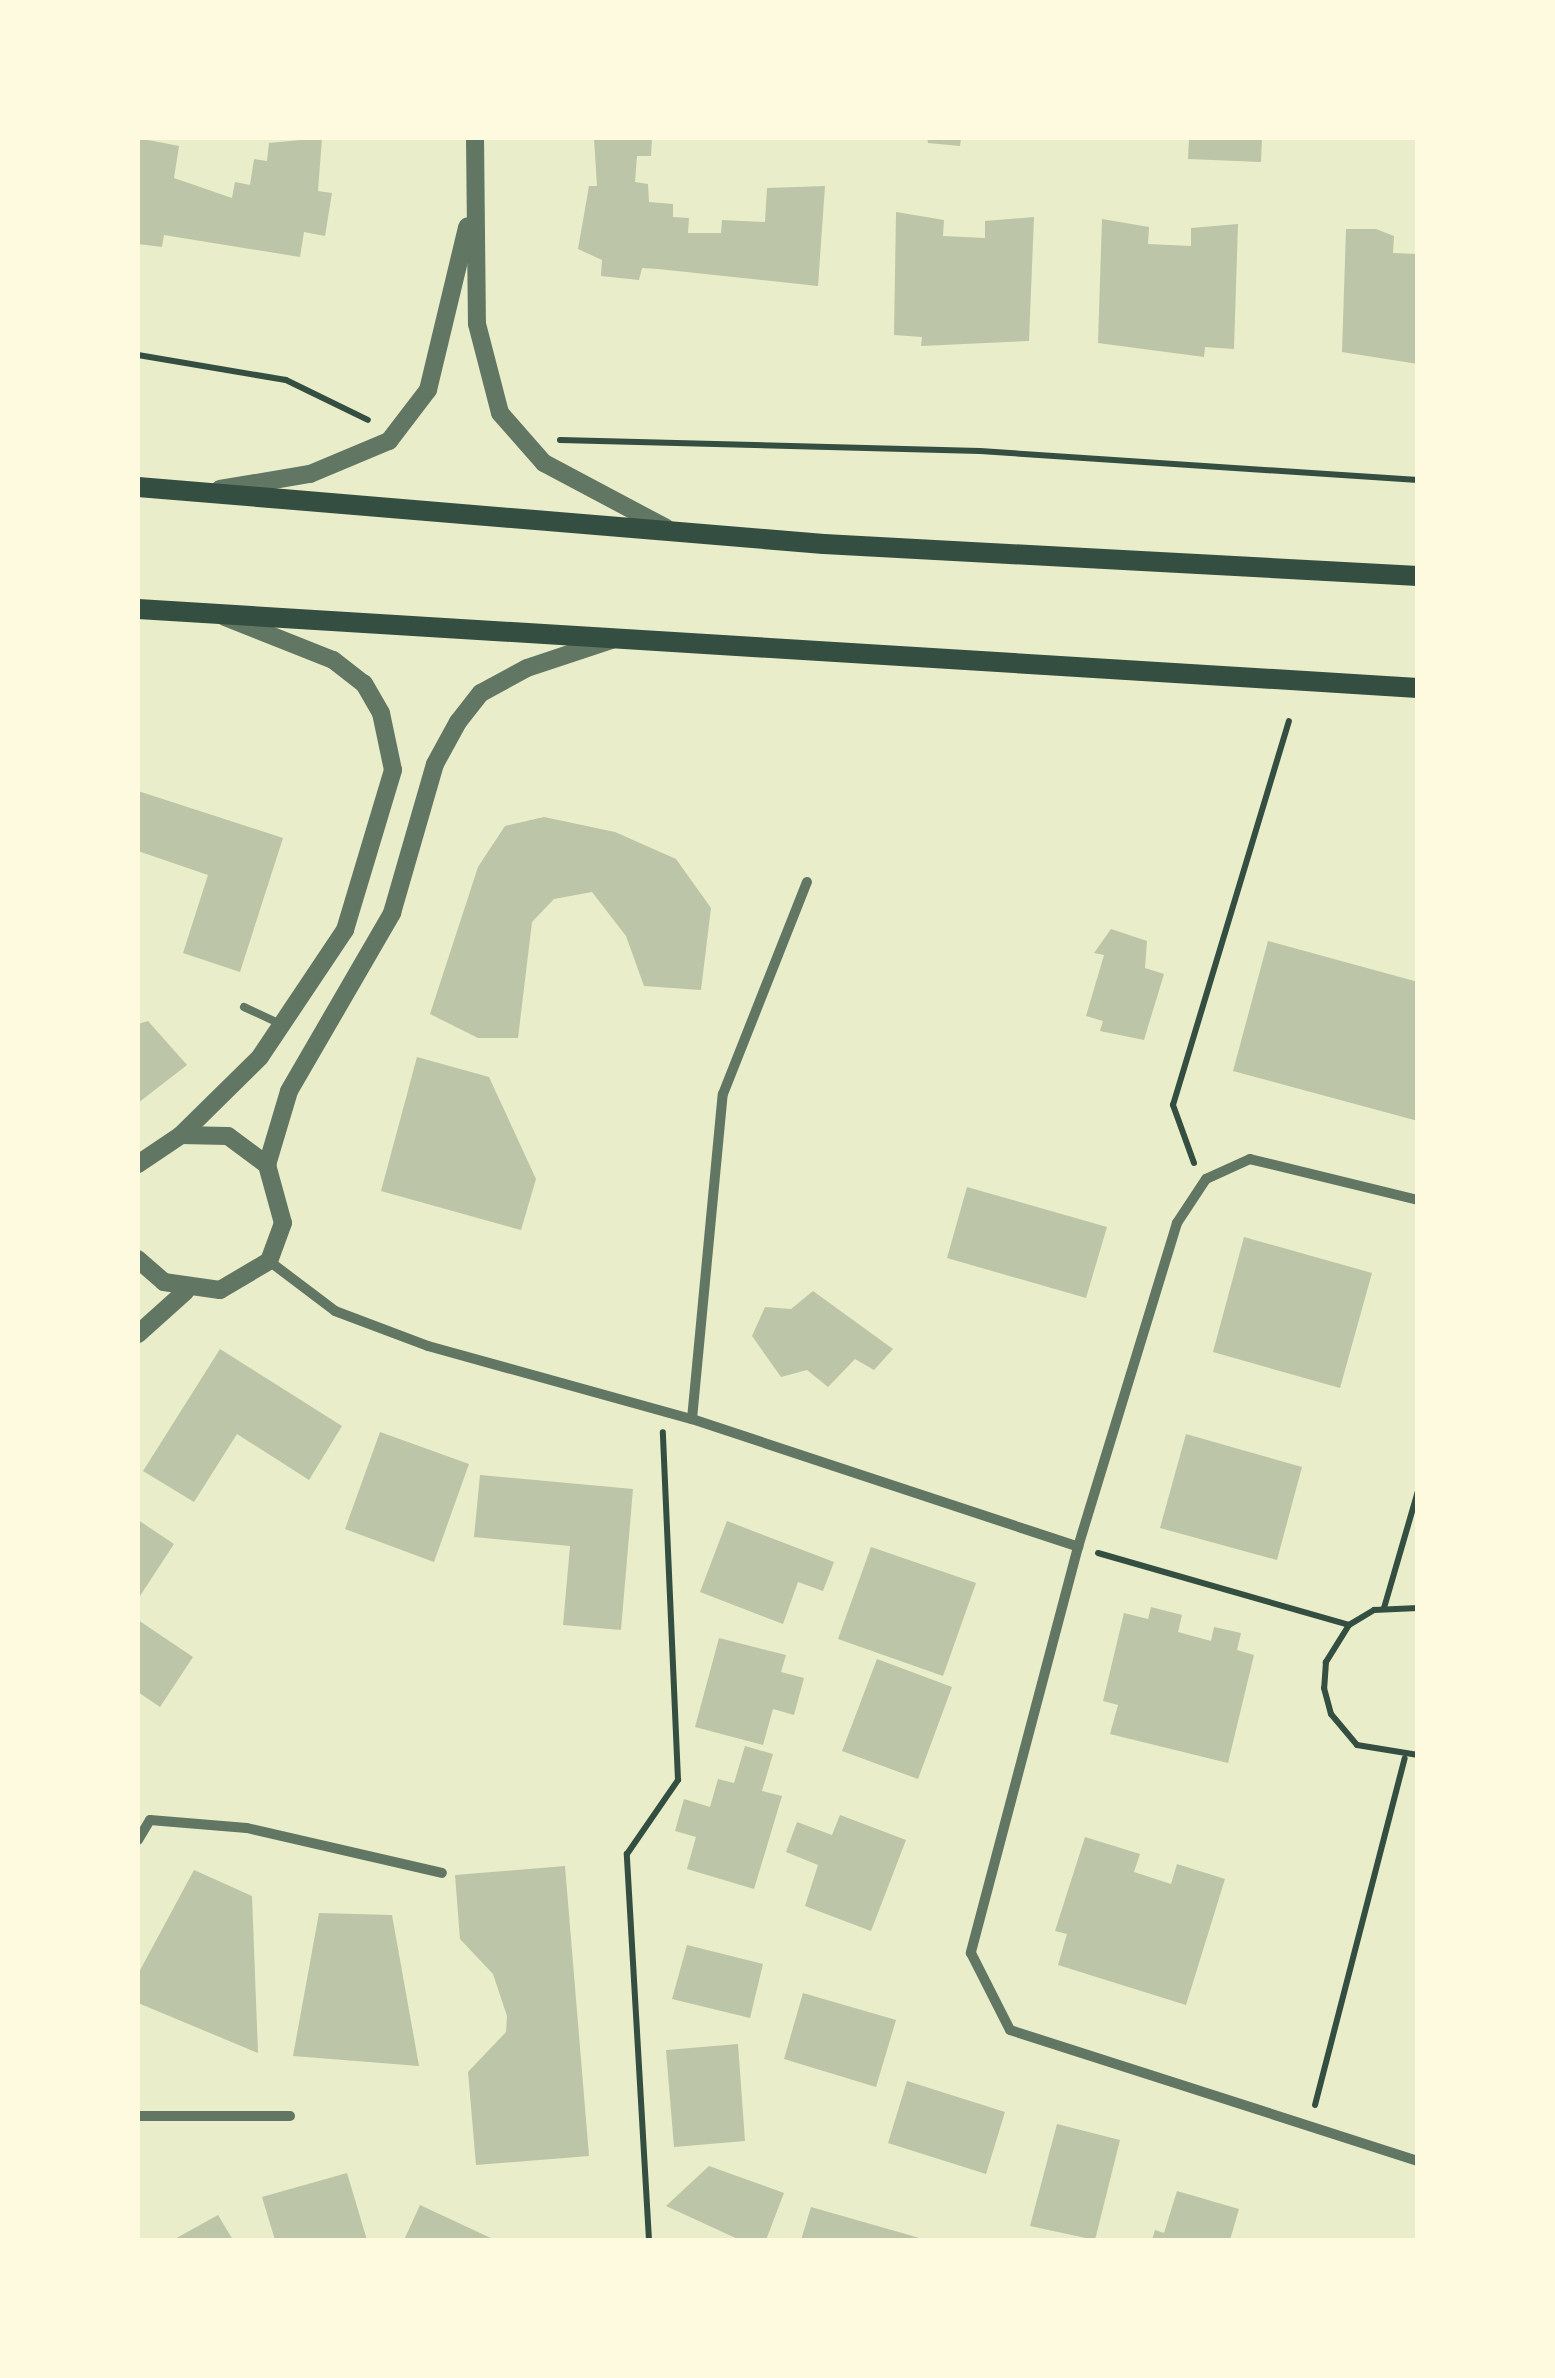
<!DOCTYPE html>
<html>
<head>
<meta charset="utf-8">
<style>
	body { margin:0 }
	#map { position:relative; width:1555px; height:2378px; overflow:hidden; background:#e9edc9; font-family:Montserrat,sans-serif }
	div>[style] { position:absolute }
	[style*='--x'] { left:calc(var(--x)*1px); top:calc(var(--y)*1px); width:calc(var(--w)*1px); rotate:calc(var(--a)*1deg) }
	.building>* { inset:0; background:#bcc5a7 }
	.path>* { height:6px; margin:-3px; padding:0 3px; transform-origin:3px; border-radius:3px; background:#344e41 }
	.service>* { height:8px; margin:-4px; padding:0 4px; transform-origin:4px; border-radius:4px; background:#617663 }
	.minor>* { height:10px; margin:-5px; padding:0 5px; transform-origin:5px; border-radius:5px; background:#617663 }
	.tertiary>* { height:18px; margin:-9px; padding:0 9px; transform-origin:9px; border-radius:9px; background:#617663 }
	.secondary>* { height:20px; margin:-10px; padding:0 10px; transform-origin:10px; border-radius:10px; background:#344e41 }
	span { translate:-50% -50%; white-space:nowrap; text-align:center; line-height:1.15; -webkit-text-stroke:9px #fefae0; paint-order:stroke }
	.frame { position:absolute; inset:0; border:140px solid #fefae0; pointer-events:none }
</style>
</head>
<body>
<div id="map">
	<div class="building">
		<i style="clip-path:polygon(138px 138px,179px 146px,174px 178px,232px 198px,235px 182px,250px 185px,254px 159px,267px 161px,269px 143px,322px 138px,318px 191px,332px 193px,325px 236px,304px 232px,300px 257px,164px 235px,162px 247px,138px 244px)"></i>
		<i style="clip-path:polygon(594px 138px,652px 138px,651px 156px,637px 156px,635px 182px,648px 184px,649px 202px,673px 204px,673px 217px,689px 218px,688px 233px,721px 233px,722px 220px,765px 222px,767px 188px,825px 186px,818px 286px,658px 269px,642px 268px,639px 280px,601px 276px,602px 260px,578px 249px,589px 186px,597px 186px)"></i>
		<i style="clip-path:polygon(927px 138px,961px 138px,960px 146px,928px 143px)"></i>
		<i style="clip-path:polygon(1189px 138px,1262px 138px,1261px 162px,1188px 159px)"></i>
		<i style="clip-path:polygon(896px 212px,944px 220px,943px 236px,985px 238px,985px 221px,1034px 217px,1029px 341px,921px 346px,922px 337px,894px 335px)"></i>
		<i style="clip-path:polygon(1102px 219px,1149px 227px,1148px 244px,1191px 246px,1191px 228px,1238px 224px,1234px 349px,1205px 347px,1204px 357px,1098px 343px)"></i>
		<i style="clip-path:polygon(1346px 229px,1376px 229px,1394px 236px,1393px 253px,1418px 254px,1418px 364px,1342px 352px)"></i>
		<i style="clip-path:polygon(138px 791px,283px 838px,240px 972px,183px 953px,208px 875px,138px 851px)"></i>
		<i style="clip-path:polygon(544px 817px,615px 832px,676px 859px,711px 908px,701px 990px,644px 986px,626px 936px,592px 892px,554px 899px,532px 922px,518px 1038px,478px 1038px,430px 1014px,478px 867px,505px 826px)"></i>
		<i style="clip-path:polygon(1111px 929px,1147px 941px,1145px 968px,1164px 974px,1144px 1040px,1100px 1031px,1103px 1021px,1086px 1016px,1104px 955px,1094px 953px)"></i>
		<i style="clip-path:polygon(1268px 941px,1418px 982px,1418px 1121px,1233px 1071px)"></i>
		<i style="clip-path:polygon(148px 1021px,187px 1065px,138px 1103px,138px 1024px)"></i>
		<i style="clip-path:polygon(417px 1057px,489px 1077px,536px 1179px,521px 1230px,381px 1191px)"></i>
		<i style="clip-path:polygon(967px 1187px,1107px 1227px,1086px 1298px,947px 1258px)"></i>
		<i style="clip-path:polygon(1244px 1237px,1372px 1273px,1340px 1388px,1213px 1352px)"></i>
		<i style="clip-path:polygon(813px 1291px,893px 1349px,874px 1370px,855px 1359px,828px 1387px,807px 1370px,781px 1377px,752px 1336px,765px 1307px,791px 1309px)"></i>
		<i style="clip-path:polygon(220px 1349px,342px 1426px,309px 1480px,237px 1434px,194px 1502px,143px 1471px)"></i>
		<i style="clip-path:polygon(380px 1432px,469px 1464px,434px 1562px,345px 1529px)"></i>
		<i style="clip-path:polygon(1186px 1434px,1302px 1467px,1277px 1560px,1160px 1528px)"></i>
		<i style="clip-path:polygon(480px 1475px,633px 1489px,621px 1630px,563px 1625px,570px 1546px,474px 1537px)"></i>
		<i style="clip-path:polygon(138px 1520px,174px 1544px,138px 1599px)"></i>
		<i style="clip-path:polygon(727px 1521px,834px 1562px,823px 1591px,798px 1582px,783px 1624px,700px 1592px)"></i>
		<i style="clip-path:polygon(871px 1547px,976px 1583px,943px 1676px,838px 1639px)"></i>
		<i style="clip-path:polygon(1151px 1607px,1182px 1615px,1178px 1632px,1211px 1641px,1214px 1627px,1241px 1633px,1237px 1650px,1254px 1655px,1228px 1763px,1110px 1734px,1118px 1705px,1103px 1701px,1124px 1613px,1148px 1619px)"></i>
		<i style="clip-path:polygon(138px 1620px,193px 1657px,160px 1707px,138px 1692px)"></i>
		<i style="clip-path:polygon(719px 1638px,786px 1655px,781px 1672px,804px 1678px,794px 1715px,773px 1709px,763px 1745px,695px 1727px)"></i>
		<i style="clip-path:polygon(877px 1659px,952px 1687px,918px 1779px,842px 1751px)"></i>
		<i style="clip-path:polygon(745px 1746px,773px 1754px,762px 1791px,782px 1796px,754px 1889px,687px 1869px,696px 1837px,675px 1831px,684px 1799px,710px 1807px,718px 1779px,734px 1783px)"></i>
		<i style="clip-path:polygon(840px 1815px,906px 1840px,871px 1931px,805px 1906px,818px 1865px,786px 1852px,797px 1822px,832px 1835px)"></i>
		<i style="clip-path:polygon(1085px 1837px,1140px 1854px,1134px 1872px,1171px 1884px,1177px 1864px,1225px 1879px,1186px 2005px,1058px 1965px,1067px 1934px,1055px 1931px)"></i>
		<i style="clip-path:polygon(565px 1866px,589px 2156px,476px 2165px,468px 2072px,506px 2032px,507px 2016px,493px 1974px,460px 1939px,455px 1875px)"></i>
		<i style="clip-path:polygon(194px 1870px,252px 1896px,258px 2053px,138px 2003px,138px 1974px)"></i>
		<i style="clip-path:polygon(319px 1913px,392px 1915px,419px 2066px,293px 2056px)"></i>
		<i style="clip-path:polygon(687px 1945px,763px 1964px,750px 2018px,672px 1999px)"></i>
		<i style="clip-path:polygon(803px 1993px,896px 2020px,876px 2087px,784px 2059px)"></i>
		<i style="clip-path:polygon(738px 2044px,745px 2141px,674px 2147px,666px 2050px)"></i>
		<i style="clip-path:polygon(907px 2081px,1005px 2112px,986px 2174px,888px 2143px)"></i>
		<i style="clip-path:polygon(1057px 2124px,1120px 2140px,1095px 2240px,1030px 2226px)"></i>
		<i style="clip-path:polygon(709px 2166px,784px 2193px,766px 2240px,740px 2240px,666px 2206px)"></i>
		<i style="clip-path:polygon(347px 2173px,367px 2240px,275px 2240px,262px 2197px)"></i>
		<i style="clip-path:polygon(1177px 2191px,1239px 2209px,1230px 2240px,1152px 2240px,1155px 2230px,1164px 2233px)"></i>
		<i style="clip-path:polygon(420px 2205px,495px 2240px,404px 2240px)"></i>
		<i style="clip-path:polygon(811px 2207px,923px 2239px,922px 2240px,801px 2240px)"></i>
		<i style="clip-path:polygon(218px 2215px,233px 2240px,173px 2240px)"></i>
	</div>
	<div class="path">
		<i style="--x:138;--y:355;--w:150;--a:9.6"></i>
		<i style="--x:286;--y:380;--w:91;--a:26"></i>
		<i style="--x:560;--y:440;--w:420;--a:1.5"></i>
		<i style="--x:980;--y:451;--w:439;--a:3.8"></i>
		<i style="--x:1194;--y:1163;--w:62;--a:-109.9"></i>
		<i style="--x:1173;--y:1105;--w:401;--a:-73.2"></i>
		<i style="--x:1098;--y:1553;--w:261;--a:16"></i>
		<i style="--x:1384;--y:1608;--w:122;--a:-73.8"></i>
		<i style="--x:1418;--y:1608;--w:44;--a:177.4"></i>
		<i style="--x:1374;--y:1610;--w:29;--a:149"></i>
		<i style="--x:1349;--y:1625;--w:44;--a:121.9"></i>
		<i style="--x:1326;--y:1662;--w:26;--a:94"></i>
		<i style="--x:1324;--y:1688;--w:27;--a:75"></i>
		<i style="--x:1331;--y:1714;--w:40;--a:50"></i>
		<i style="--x:1357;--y:1745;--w:62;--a:9.3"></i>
		<i style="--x:1315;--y:2105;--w:358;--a:-75.5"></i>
		<i style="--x:649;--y:2240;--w:387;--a:-93.3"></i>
		<i style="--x:627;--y:1854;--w:90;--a:-55.4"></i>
		<i style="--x:678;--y:1780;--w:348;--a:-92.5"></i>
	</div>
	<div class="service">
		<i style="--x:244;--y:1007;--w:40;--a:25"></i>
	</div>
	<div class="minor">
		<i style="--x:1418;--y:1200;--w:173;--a:-166.3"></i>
		<i style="--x:1250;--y:1159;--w:48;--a:155.6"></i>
		<i style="--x:1206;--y:1179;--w:53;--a:123.4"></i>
		<i style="--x:1177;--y:1223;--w:339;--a:107"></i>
		<i style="--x:1078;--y:1547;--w:420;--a:104.8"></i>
		<i style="--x:971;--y:1953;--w:86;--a:63.1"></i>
		<i style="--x:1010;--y:2030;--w:429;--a:17.8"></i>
		<i style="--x:269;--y:1261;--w:83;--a:37.1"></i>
		<i style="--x:335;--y:1311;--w:99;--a:20.6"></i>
		<i style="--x:428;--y:1346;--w:274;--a:15.5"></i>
		<i style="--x:692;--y:1419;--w:407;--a:18.3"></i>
		<i style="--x:692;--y:1419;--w:326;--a:-84.6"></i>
		<i style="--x:723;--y:1094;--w:228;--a:-68.4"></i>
		<i style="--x:138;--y:1840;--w:23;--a:-59"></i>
		<i style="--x:150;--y:1820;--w:97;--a:4.7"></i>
		<i style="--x:247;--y:1828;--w:200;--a:13"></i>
		<i style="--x:138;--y:2116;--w:152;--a:0"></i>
	</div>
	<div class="tertiary">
		<i style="--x:475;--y:138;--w:186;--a:89.4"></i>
		<i style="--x:477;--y:324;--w:92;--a:75.5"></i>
		<i style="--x:500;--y:413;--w:67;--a:48.7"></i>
		<i style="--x:544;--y:463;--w:138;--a:28"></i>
		<i style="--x:220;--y:489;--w:91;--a:-9.5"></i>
		<i style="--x:310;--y:474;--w:86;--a:-22.7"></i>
		<i style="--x:389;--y:441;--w:64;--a:-52.6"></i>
		<i style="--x:428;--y:390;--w:168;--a:-76.5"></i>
		<i style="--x:181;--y:1135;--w:111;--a:-44.6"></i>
		<i style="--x:260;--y:1057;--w:153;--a:-56.2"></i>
		<i style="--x:345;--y:930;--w:167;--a:-73.3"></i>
		<i style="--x:393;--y:770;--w:58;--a:-101.9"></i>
		<i style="--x:381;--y:713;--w:34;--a:-120"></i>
		<i style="--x:364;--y:684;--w:39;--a:-142"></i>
		<i style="--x:333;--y:660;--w:116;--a:-158.3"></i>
		<i style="--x:138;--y:1164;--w:52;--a:-34"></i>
		<i style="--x:181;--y:1135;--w:47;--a:1.2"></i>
		<i style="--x:228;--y:1136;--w:49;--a:36.6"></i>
		<i style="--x:267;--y:1165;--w:60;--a:74.6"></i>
		<i style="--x:283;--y:1223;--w:40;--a:110.2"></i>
		<i style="--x:269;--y:1261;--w:57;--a:149.4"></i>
		<i style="--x:220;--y:1290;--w:57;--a:-171.9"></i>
		<i style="--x:164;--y:1282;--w:35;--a:-139"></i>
		<i style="--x:267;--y:1165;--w:77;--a:-73.4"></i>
		<i style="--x:289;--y:1091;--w:206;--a:-59.9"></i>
		<i style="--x:392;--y:913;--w:155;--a:-73.9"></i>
		<i style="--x:435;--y:764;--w:48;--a:-61.3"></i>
		<i style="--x:458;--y:722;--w:37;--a:-52"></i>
		<i style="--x:481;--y:693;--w:52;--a:-28.5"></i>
		<i style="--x:527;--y:668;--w:89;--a:-18.4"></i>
		<i style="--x:138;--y:1334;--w:64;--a:-41.9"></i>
	</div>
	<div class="secondary">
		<i style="--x:138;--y:487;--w:688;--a:4.75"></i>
		<i style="--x:824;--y:544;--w:595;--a:3.08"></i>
		<i style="--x:138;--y:609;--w:1282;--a:3.53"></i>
	</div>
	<div class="frame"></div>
</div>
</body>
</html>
